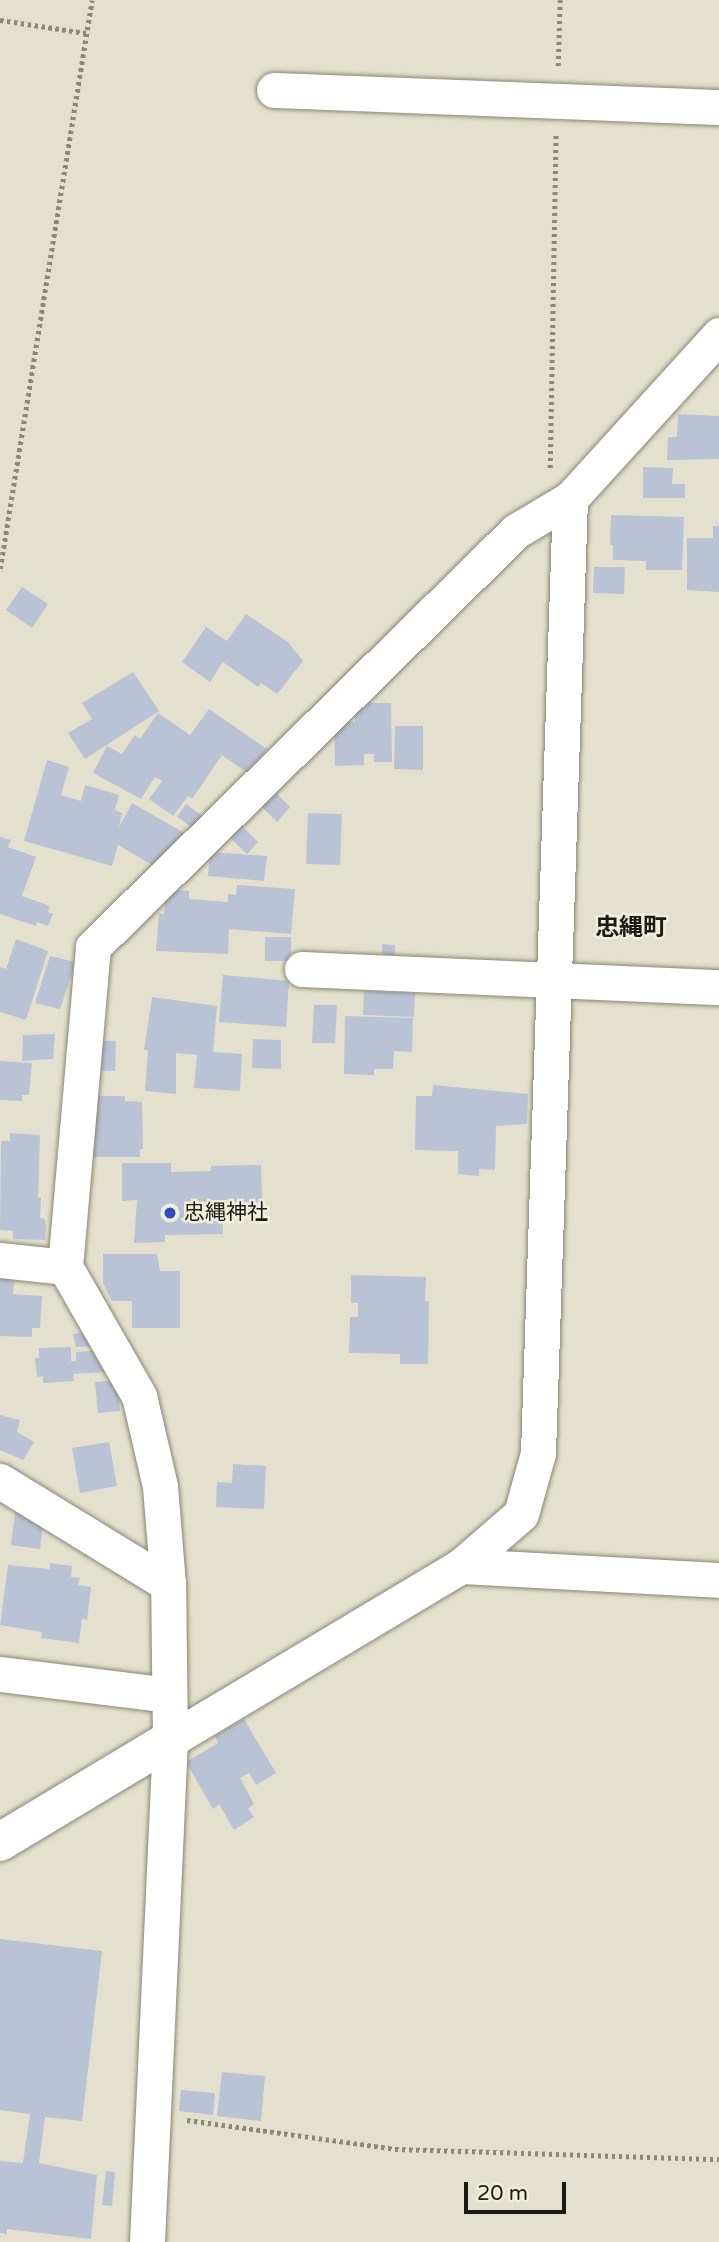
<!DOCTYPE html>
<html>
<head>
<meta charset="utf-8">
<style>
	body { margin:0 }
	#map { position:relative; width:719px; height:2242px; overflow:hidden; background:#e3e1cd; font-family:"Varela Round","Noto Sans JP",sans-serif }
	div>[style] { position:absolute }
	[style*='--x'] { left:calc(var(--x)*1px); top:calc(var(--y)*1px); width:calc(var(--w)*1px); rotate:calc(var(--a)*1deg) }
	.building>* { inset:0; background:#bac2d5 }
	.path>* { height:4.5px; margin-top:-2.25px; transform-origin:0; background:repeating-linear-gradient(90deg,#898879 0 3.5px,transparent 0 7px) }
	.roads { filter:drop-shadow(0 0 2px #888673) drop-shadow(0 0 2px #888673) }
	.street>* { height:35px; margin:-17.5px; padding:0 17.5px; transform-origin:17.5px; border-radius:17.5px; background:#fff }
	.secondary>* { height:38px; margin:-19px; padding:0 19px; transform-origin:19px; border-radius:19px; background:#fff }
	.dots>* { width:19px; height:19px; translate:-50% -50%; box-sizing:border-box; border:4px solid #f0eeda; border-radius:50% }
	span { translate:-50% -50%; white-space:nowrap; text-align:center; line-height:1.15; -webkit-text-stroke:5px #f0eeda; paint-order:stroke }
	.poi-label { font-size:21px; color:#1b1b13 }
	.left { translate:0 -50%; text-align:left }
	.quarter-label { font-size:24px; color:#1b1b13; font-weight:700 }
	.scale { position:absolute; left:464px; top:2182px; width:102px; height:32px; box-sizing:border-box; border:4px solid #1b1b13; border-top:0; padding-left:9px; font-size:21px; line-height:24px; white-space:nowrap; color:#1b1b13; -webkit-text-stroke:5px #f0eeda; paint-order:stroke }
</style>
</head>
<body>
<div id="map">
	<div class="building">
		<i style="clip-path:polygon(678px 414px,719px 416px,719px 459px,667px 460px,668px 437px,677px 437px)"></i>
		<i style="clip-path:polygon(643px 467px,673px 468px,672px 484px,685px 484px,685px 498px,643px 498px)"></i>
		<i style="clip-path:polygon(611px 515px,684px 517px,682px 570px,646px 570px,646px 561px,613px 560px,613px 545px,610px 545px)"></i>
		<i style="clip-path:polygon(713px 526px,719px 526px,719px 592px,687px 590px,687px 538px,713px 538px)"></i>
		<i style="clip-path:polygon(594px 567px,625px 567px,624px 594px,593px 593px)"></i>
		<i style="clip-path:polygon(22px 587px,48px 604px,32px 628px,6px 610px)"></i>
		<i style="clip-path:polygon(246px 614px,288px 642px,303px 661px,277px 694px,261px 683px,258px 687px,223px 662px,210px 682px,182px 662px,206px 627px,227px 641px)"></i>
		<i style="clip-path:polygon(133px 672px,159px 711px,85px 759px,68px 733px,92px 719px,82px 703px)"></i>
		<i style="clip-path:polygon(355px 703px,391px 703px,392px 762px,374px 762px,374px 754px,364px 754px,364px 765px,335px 766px,334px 722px,355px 722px)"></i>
		<i style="clip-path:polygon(209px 709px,267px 749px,249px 774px,222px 755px,192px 799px,188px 796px,173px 816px,149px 799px,162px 781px,155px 777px,141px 799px,93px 773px,107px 746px,122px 754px,135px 735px,140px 739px,158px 713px,190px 735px)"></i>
		<i style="clip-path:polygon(395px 726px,423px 726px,423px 770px,394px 769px)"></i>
		<i style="clip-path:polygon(47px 760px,69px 767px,61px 795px,81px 801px,85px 785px,119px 795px,115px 810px,122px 813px,119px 827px,132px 803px,186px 834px,154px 866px,118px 845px,112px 866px,24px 841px)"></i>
		<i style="clip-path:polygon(268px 785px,290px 807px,277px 822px,254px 799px)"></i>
		<i style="clip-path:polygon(186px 804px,206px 819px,196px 830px,177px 817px)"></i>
		<i style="clip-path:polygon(308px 813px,342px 814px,340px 865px,306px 864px)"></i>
		<i style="clip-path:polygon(237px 821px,258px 842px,247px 854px,225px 833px)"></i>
		<i style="clip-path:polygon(0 837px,11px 840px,8px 847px,36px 857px,22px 896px,50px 906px,48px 912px,53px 914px,48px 926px,37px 922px,36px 926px,0 914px)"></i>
		<i style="clip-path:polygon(210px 852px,267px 856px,264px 881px,208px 876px)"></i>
		<i style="clip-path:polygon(237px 885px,295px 889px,291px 934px,229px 929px,228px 954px,156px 951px,159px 913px,164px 914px,165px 899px,169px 899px,170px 889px,189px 891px,189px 899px,228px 902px,228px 894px,236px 895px)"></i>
		<i style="clip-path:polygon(265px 937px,291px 937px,291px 961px,265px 961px)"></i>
		<i style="clip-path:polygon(16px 939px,48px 951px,26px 1020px,0 1012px,0 967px,6px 969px)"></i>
		<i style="clip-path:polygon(382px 944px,395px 945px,395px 955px,382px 955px)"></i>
		<i style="clip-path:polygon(50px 956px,76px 962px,60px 1009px,35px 1003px)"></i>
		<i style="clip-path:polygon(223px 975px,289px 981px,286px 1027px,219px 1022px)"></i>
		<i style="clip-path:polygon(364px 991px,415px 993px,414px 1017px,363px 1015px)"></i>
		<i style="clip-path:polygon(152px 997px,217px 1006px,213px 1052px,242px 1054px,240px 1091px,194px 1088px,197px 1055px,176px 1053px,176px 1094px,145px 1091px,148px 1050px,144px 1050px)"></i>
		<i style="clip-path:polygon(314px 1005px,337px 1005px,335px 1043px,312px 1043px)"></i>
		<i style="clip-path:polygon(345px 1016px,413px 1018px,412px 1052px,394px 1051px,393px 1069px,374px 1069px,374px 1075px,344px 1074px)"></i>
		<i style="clip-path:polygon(55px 1034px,53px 1059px,22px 1061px,23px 1035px)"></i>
		<i style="clip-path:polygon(253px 1039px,281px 1040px,281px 1069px,252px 1068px)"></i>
		<i style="clip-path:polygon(87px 1040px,116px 1041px,115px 1071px,86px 1070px)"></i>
		<i style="clip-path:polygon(0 1061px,32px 1063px,29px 1095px,22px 1095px,22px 1101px,0 1100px)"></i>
		<i style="clip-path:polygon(433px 1085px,528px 1094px,527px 1124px,496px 1126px,495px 1170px,479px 1169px,479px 1176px,458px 1174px,458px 1151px,415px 1150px,416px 1096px,432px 1096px)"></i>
		<i style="clip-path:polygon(90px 1096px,125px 1096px,125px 1101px,142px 1102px,143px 1149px,140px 1149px,140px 1157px,89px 1157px)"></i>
		<i style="clip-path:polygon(10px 1133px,40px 1135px,38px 1198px,41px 1198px,40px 1218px,45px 1219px,46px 1226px,45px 1240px,13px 1239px,13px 1231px,0 1230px,1px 1141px,10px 1141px)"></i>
		<i style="clip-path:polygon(122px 1163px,171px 1163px,171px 1172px,211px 1171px,211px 1166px,261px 1165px,262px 1205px,222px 1206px,223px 1234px,165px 1235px,165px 1242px,134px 1243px,137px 1200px,122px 1201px)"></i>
		<i style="clip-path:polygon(103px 1254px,157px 1254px,160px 1271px,180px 1271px,180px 1328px,132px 1328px,132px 1301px,112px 1301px,103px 1283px)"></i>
		<i style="clip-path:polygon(0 1265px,15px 1266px,13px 1294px,42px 1296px,40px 1328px,32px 1328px,32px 1337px,0 1336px)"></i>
		<i style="clip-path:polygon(351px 1275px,426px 1277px,425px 1301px,429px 1301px,428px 1364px,400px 1364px,400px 1354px,349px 1353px,350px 1317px,358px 1317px,358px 1303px,351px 1303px)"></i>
		<i style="clip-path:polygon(90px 1332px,92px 1346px,76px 1347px,73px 1334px)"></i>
		<i style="clip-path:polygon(71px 1347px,71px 1361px,76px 1361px,76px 1352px,104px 1350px,105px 1372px,73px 1374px,74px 1381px,43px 1383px,43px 1376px,37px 1377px,35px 1358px,39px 1358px,39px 1348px)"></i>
		<i style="clip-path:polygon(117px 1380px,120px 1411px,98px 1413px,95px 1382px)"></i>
		<i style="clip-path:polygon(0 1415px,20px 1420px,17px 1432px,34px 1442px,23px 1460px,0 1450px)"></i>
		<i style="clip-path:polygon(109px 1442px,117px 1486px,80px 1493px,72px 1448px)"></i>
		<i style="clip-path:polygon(233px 1464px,266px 1466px,264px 1509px,216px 1507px,217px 1482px,232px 1483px)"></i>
		<i style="clip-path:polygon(15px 1513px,44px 1517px,40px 1549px,11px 1545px)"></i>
		<i style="clip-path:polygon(50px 1563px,72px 1566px,71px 1577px,80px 1578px,78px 1585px,91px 1587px,87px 1620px,82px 1619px,79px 1643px,41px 1638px,42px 1632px,0 1625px,8px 1565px,50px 1569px)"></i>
		<i style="clip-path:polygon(244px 1719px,276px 1773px,256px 1785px,249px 1773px,240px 1778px,254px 1804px,248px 1809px,254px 1817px,234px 1830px,219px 1804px,213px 1809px,186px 1762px,218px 1743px,215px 1736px)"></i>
		<i style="clip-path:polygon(0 1939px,102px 1951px,82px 2121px,45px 2117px,39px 2163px,97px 2175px,91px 2239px,7px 2229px,7px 2234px,0 2233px,0 2161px,23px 2163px,30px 2114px,0 2110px)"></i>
		<i style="clip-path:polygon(222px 2072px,265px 2076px,261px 2121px,217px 2116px)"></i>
		<i style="clip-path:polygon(181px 2090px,215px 2093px,213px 2115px,179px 2111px)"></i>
		<i style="clip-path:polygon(106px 2171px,115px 2172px,112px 2206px,102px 2205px)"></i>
	</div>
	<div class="path">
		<i style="--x:0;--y:20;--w:87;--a:8.6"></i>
		<i style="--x:558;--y:66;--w:66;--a:-88.3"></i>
		<i style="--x:550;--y:468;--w:334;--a:-89"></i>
		<i style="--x:0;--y:569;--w:576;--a:-80.82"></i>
		<i style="--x:187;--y:2120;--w:210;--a:7.9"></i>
		<i style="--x:395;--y:2149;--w:324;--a:1.8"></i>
	</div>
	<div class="roads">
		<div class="street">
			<i style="--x:274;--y:90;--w:445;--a:2.2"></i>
			<i style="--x:302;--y:969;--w:417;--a:2.5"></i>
			<i style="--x:0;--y:1260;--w:65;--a:6.1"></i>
			<i style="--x:0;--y:1481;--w:197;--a:31.5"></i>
			<i style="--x:461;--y:1566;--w:258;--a:3.1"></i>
			<i style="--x:0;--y:1674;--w:170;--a:7.1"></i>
			<i style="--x:170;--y:1740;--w:339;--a:-30.9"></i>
			<i style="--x:461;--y:1566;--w:79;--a:-40.9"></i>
			<i style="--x:521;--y:1514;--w:63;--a:-74.4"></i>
			<i style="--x:538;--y:1453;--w:955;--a:-88.08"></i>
			<i style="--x:570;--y:499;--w:222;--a:-47.7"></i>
			<i style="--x:147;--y:2242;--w:503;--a:-87.38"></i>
			<i style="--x:170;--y:1740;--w:156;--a:-90.7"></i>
			<i style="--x:168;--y:1584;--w:98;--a:-94.7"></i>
			<i style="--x:160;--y:1486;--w:92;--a:-103.1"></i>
			<i style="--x:139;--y:1396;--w:149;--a:-119.8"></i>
			<i style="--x:65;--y:1267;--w:321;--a:-85"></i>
			<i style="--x:93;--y:947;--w:593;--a:-44.52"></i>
			<i style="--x:516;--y:531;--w:63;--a:-30.7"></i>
		</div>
		<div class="secondary">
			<i style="--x:0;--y:1842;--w:198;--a:-31"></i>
		</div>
	</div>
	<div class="dots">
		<i style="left:170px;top:1213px;background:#2d4cbc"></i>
	</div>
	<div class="poi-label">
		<span class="left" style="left:184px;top:1213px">忠縄神社</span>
	</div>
	<div class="quarter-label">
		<span style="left:631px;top:928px">忠縄町</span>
	</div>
	<div class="scale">20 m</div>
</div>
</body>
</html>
